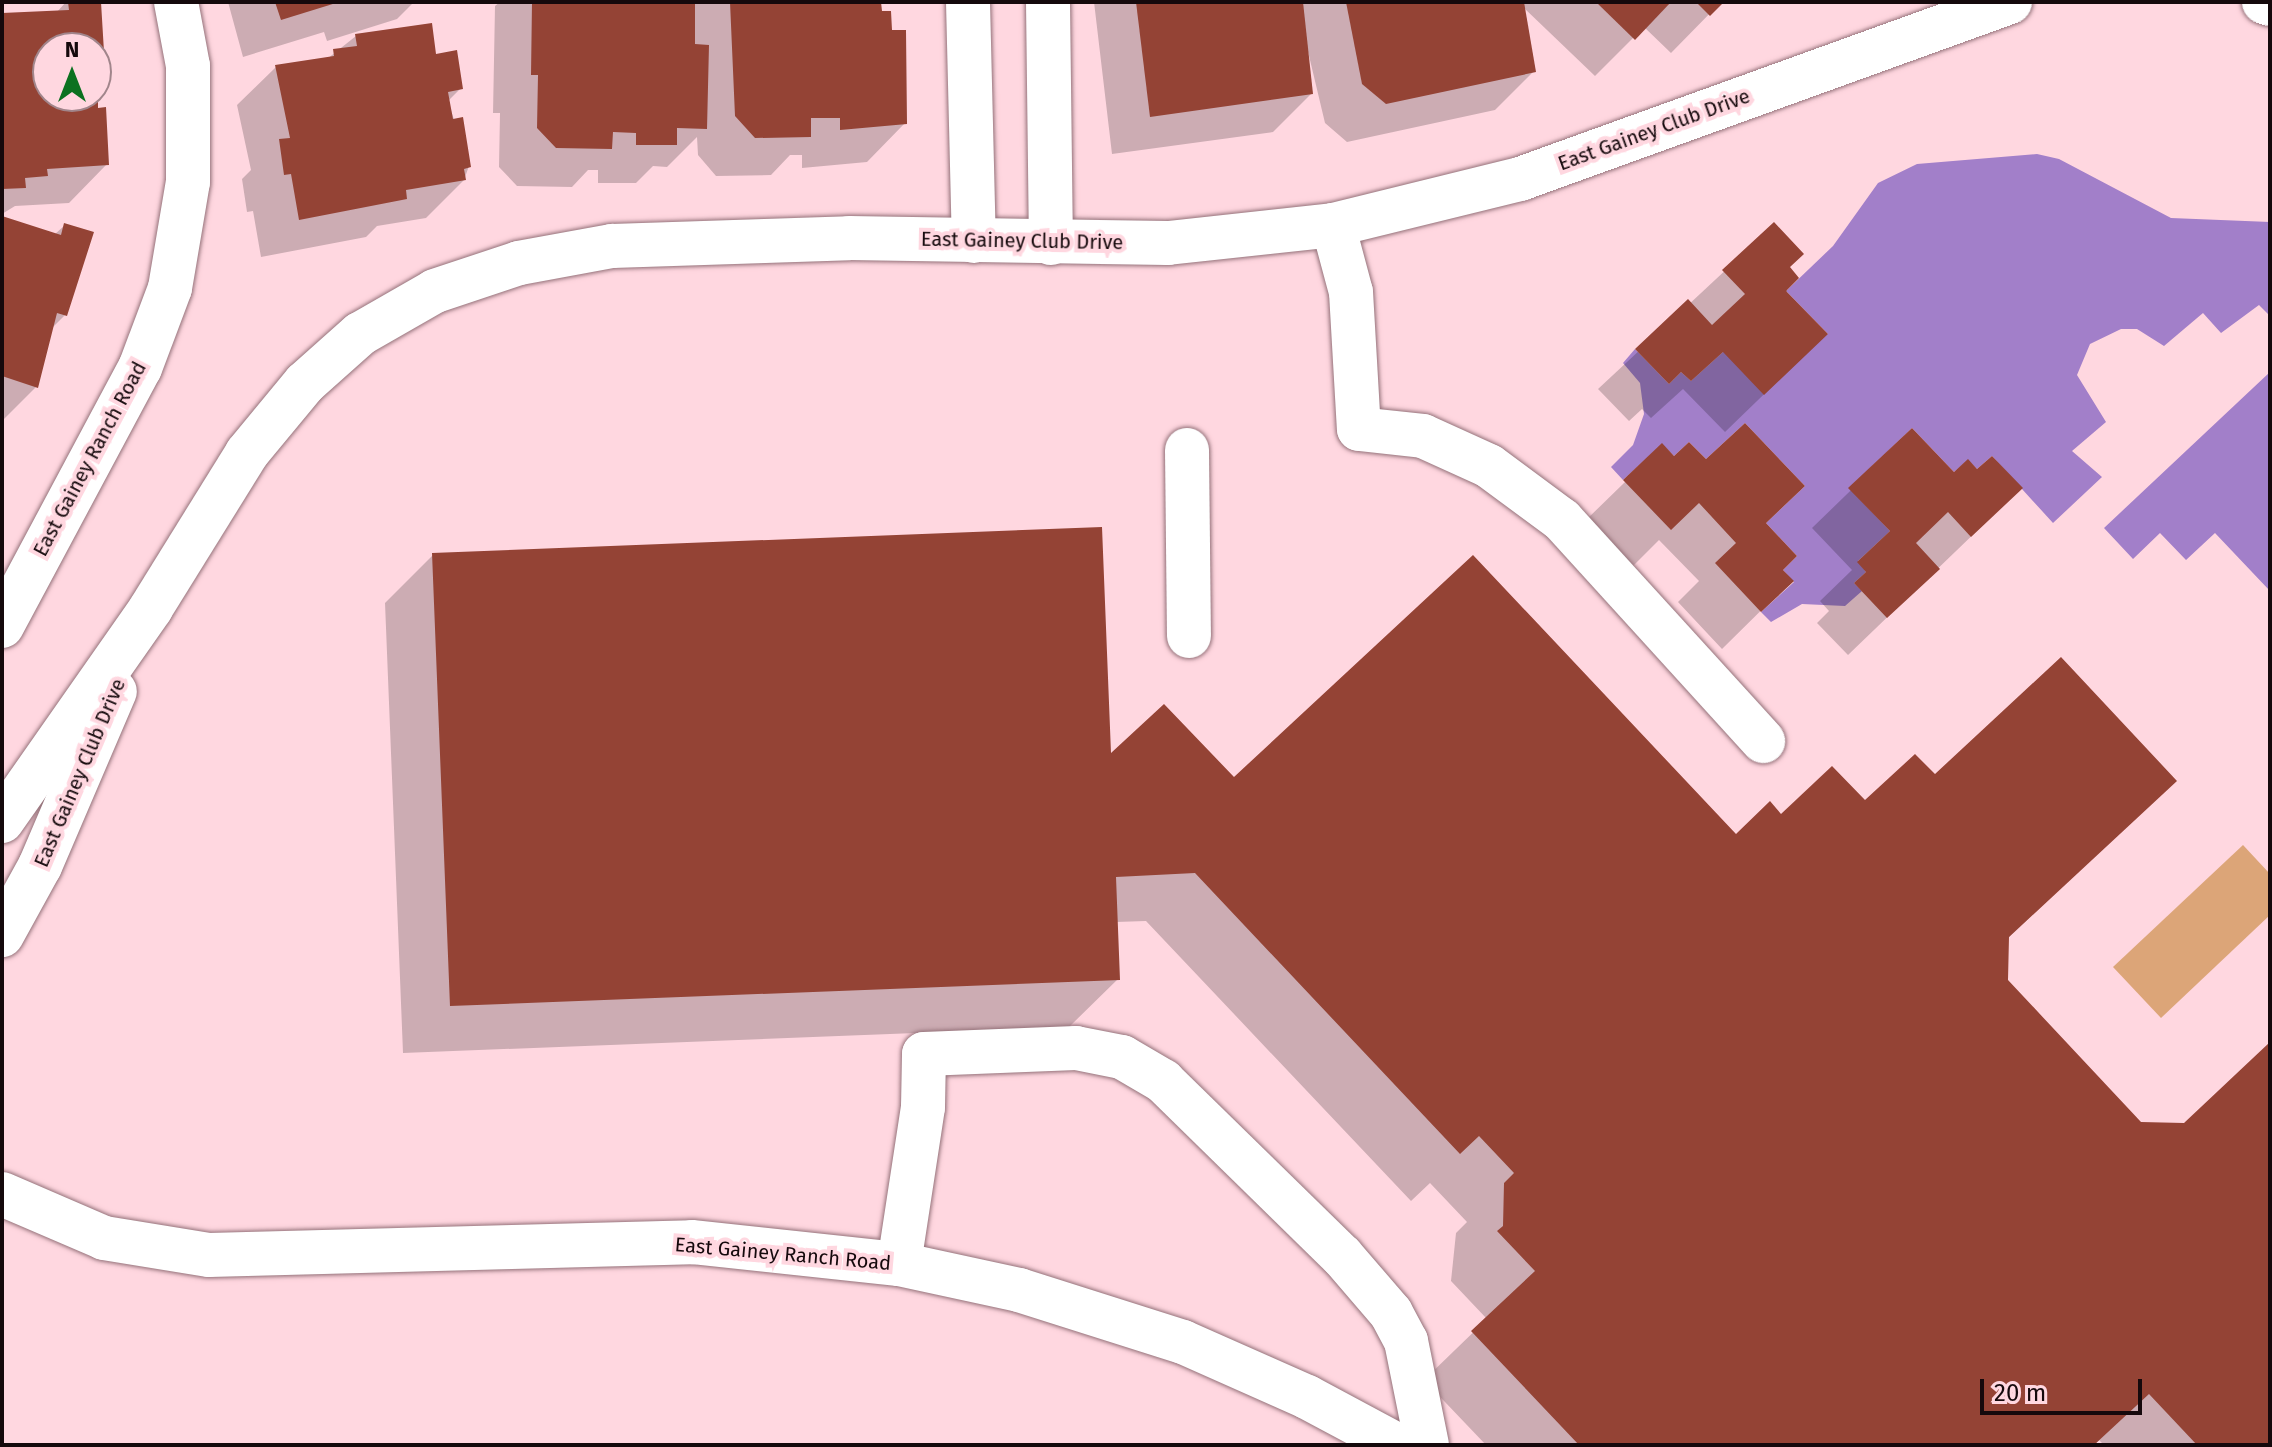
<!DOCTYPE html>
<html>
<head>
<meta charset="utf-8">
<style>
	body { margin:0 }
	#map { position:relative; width:2272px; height:1447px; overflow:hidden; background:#ffd7e0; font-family:"Fira Sans",sans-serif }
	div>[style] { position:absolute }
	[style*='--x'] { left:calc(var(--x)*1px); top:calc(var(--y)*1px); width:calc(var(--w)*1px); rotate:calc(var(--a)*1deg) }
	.green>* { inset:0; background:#dca578 }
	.water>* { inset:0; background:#a27fc9 }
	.shadow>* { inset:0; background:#0003 }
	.building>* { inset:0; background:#944335 }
	.roads { filter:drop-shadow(0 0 2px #95727a) drop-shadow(0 0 2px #95727a) }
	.minor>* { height:44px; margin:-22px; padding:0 22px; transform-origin:22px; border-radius:22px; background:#fff }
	span { translate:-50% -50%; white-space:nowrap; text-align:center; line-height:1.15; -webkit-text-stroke:8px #ffd7e0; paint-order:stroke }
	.street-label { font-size:20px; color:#15090c }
	.frame { position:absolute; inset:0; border:4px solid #15090c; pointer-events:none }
	.north { position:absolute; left:32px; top:32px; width:80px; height:80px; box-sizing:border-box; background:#ffd7e0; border:2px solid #a1858b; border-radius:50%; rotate:0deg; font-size:22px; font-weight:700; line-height:32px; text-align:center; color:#15090c }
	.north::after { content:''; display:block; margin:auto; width:28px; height:36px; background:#0c7120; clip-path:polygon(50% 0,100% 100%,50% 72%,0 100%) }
	.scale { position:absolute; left:1980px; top:1379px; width:162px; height:36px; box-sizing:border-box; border:4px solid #15090c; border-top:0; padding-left:10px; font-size:24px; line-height:28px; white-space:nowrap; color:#15090c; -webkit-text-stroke:6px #ffd7e0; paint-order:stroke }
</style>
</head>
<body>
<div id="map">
	<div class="green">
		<i style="clip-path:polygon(2243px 845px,2270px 874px,2270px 915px,2161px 1018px,2113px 967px)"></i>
	</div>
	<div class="water">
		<i style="clip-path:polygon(2037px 154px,2059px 159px,2171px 218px,2270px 222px,2270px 316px,2259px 305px,2221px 333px,2203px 313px,2164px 346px,2137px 329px,2121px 329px,2090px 344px,2077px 375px,2106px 422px,2072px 451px,2102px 477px,2053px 523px,1992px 456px,1977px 469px,1968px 460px,1954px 472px,1912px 428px,1849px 488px,1890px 531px,1858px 561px,1866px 572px,1854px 583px,1862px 591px,1845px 606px,1802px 604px,1771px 622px,1761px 612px,1794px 582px,1783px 570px,1797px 556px,1766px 523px,1805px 486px,1745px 423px,1706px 459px,1689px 442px,1674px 456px,1662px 444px,1623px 480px,1611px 467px,1633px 445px,1644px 414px,1640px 383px,1623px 363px,1635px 349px,1669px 384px,1681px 372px,1691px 381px,1723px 352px,1828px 334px,1786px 291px,1833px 246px,1878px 183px,1917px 164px)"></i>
		<i style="clip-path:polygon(2270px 372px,2270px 591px,2215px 533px,2186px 560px,2160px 533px,2133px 559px,2104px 528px)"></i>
	</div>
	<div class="shadow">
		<i style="clip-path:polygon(66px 2px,99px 2px,104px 85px,96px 92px,96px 48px,48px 48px,48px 96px,96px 96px,107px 164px,69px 203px,15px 206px,2px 214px,2px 15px,56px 13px)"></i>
		<i style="clip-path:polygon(228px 2px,414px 2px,397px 19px,327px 41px,324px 32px,243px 57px)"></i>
		<i style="clip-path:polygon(500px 2px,879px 2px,905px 123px,867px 162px,802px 168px,802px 155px,790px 155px,771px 175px,716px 176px,698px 155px,697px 137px,667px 167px,653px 166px,636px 183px,598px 183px,598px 170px,588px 170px,572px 187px,517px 186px,499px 167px,500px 113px,493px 113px,495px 6px)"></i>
		<i style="clip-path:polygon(1094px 2px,1721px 2px,1671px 53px,1644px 27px,1595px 76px,1522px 6px,1534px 71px,1495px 110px,1347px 142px,1325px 123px,1305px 39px,1311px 94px,1273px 132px,1112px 154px)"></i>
		<i style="clip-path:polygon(356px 36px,434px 56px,461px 88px,448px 101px,469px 166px,464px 180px,426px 218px,377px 226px,366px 237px,261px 257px,253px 211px,247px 212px,242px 179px,251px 170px,237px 105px,276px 67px,327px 59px)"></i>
		<i style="clip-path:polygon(2px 218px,54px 235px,65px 225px,65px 315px,51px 329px,36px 387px,2px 421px)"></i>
		<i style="clip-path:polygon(1774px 225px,1787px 268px,1787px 372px,1725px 432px,1683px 389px,1651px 418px,1642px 409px,1629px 421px,1598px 389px)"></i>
		<i style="clip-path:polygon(1912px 431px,1982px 526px,1848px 655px,1817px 623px,1829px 611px,1820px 601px,1852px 570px,1812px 528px)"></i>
		<i style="clip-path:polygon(1662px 446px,1674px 459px,1803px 486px,1765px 524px,1781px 570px,1791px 581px,1722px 649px,1678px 602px,1699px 581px,1659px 540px,1632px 567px,1586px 520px)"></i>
		<i style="clip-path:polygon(433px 555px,1109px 757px,1234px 780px,1736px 836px,1781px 817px,1865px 803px,1935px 777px,2174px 781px,2007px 939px,2006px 981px,2140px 1124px,2185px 1125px,2270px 1045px,2270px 1445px,2104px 1445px,2099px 1440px,2094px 1445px,1486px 1445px,1424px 1380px,1487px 1319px,1451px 1281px,1456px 1233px,1467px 1222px,1430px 1183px,1411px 1201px,1146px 921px,1116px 922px,1118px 979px,1069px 1027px,403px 1053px,385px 603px)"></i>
	</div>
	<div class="building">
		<i style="clip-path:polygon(68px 2px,101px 2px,106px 85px,96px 86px,96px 48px,48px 48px,48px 96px,98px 96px,98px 108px,106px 107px,109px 165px,47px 169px,48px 176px,25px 178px,26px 188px,2px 189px,2px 13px,69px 10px)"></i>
		<i style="clip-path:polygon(275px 2px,336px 2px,336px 3px,281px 20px)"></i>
		<i style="clip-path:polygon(532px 2px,695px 2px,695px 44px,709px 45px,707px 129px,677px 128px,677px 145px,636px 145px,636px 133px,613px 132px,612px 149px,556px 148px,537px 128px,538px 75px,531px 75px)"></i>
		<i style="clip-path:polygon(730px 2px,881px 2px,882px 11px,891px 11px,892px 30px,906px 30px,907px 124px,840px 130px,840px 118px,811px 118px,811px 137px,755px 138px,735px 116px)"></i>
		<i style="clip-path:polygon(1136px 2px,1303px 2px,1313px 94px,1150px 117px)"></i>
		<i style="clip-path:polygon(1346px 2px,1524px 2px,1536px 72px,1386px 104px,1362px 84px)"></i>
		<i style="clip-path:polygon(1596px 2px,1671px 2px,1635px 40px)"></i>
		<i style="clip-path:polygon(1696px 2px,1724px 2px,1710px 16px)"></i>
		<i style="clip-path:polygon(432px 23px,436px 54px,457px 50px,463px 89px,448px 92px,453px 119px,463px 117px,471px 167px,464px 169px,466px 180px,406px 190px,407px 199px,299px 220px,291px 174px,284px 175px,279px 139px,290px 138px,275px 65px,334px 56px,333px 49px,357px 46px,355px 34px)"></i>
		<i style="clip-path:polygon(2px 216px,61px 235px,64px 223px,94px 232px,67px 316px,57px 313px,38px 388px,2px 376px)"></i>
		<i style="clip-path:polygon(1774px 222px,1804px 254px,1790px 267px,1799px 278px,1786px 291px,1828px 334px,1764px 395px,1723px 352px,1691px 381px,1681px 372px,1669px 384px,1635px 349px,1688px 299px,1712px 325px,1745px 294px,1722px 270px)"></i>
		<i style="clip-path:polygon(1745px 423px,1805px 486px,1766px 523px,1797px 556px,1783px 570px,1794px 581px,1761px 612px,1715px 563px,1736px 543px,1699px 503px,1671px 530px,1623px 480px,1662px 443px,1674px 456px,1689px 442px,1706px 459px)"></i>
		<i style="clip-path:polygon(1912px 428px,1954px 472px,1968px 459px,1977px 469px,1992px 456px,2023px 488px,1971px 537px,1948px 512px,1916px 543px,1940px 569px,1887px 618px,1854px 583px,1866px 572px,1857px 562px,1890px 531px,1848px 488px)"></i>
		<i style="clip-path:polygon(1102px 527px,1111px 753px,1164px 704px,1234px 777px,1473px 555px,1736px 834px,1770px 801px,1781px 814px,1832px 766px,1865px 800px,1915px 754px,1935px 774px,2061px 657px,2177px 781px,2009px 937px,2008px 980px,2141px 1122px,2184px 1123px,2270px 1042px,2270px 1445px,2197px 1445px,2149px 1394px,2094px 1445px,1579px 1445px,1471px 1331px,1535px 1271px,1497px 1231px,1503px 1226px,1504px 1183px,1514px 1173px,1479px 1136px,1460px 1154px,1195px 873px,1116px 877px,1120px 980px,450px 1006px,432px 553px)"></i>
	</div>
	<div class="roads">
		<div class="minor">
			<i style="--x:968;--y:2;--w:239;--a:88.6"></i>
			<i style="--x:1048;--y:2;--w:241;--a:89.3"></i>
			<i style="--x:2264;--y:2;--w:6;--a:18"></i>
			<i style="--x:1333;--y:225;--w:69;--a:75"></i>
			<i style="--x:1351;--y:292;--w:137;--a:86.7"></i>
			<i style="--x:1359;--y:429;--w:64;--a:6.2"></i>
			<i style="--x:1423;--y:436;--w:72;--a:24.4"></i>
			<i style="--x:1489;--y:466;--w:91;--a:36.5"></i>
			<i style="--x:1562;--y:520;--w:299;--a:47.7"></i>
			<i style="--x:1187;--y:450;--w:186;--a:89.4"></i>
			<i style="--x:2;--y:626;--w:293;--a:-61.9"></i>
			<i style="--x:140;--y:368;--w:85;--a:-69.4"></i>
			<i style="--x:170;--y:288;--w:108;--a:-80.4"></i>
			<i style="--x:188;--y:182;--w:116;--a:-90"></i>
			<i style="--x:188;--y:66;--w:65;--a:-100.6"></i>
			<i style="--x:2;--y:821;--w:260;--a:-55"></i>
			<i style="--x:151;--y:608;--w:182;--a:-58.2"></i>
			<i style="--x:247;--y:453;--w:91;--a:-50.4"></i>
			<i style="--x:305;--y:383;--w:74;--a:-41.7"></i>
			<i style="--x:360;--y:334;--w:86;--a:-29.8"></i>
			<i style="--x:435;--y:291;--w:89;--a:-18.4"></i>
			<i style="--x:519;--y:263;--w:95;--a:-10.4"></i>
			<i style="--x:612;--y:246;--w:237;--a:-1.9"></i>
			<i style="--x:849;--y:238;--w:319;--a:0.9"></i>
			<i style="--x:1168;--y:243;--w:166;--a:-6.2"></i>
			<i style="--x:1333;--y:225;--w:193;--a:-13.8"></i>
			<i style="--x:1520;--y:179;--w:521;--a:-19.86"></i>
			<i style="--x:2;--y:935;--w:79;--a:-61.2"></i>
			<i style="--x:40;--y:866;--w:190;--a:-66.8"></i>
			<i style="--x:2;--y:1194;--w:111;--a:23.3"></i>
			<i style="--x:104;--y:1238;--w:106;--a:9.2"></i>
			<i style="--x:209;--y:1255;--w:483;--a:-1.5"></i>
			<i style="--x:692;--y:1242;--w:208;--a:6.1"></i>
			<i style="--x:899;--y:1264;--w:123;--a:12.2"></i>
			<i style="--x:1019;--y:1290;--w:172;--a:17.6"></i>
			<i style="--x:1183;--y:1342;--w:136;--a:23.9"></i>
			<i style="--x:1307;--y:1397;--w:102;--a:28.1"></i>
			<i style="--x:899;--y:1264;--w:159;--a:-81.3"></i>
			<i style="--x:923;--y:1107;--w:53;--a:-88.9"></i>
			<i style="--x:924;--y:1054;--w:152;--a:-2.3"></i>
			<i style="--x:1076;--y:1048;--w:47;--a:11.1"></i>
			<i style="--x:1122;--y:1057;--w:48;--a:30.3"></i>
			<i style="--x:1163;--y:1081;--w:250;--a:44.4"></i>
			<i style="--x:1342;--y:1256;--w:75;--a:49.3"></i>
			<i style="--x:1391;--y:1313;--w:32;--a:62"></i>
			<i style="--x:1406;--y:1341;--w:106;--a:78.6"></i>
		</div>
	</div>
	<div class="street-label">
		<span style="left:1654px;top:130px;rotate:-20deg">East Gainey Club Drive</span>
		<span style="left:1022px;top:241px;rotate:1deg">East Gainey Club Drive</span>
		<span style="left:90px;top:459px;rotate:-62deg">East Gainey Ranch Road</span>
		<span style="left:80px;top:773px;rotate:-67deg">East Gainey Club Drive</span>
		<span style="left:783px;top:1254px;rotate:5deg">East Gainey Ranch Road</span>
	</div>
	<div class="frame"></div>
	<div class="north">N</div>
	<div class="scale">20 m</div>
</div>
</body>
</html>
